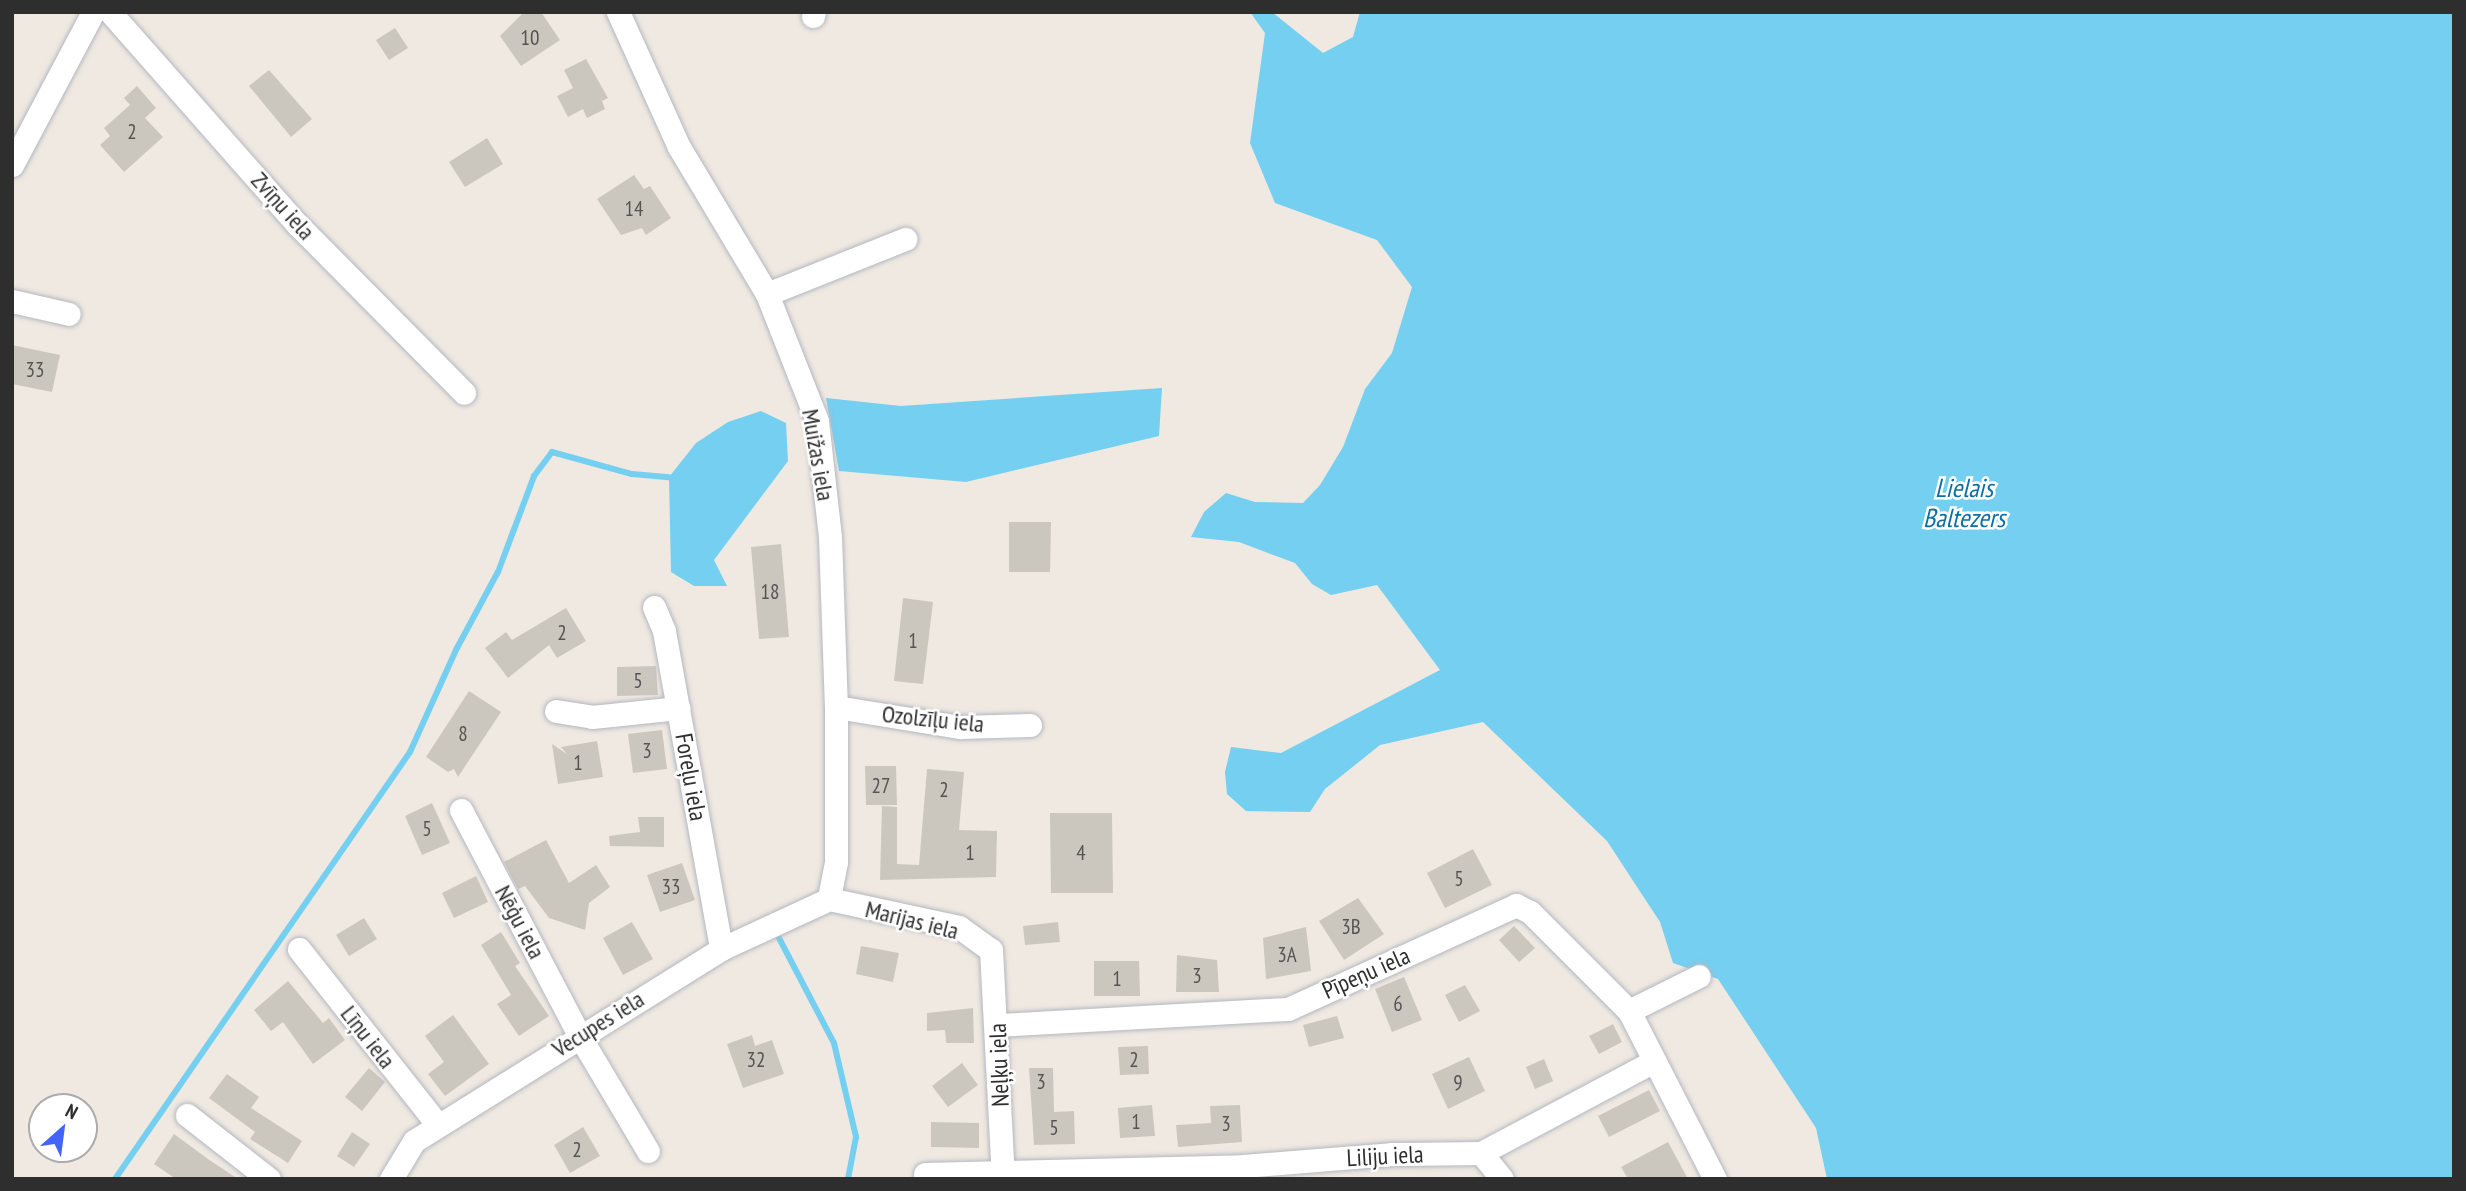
<!DOCTYPE html>
<html>
<head>
<meta charset="utf-8">
<style>
	body { margin:0 }
	#map { position:relative; width:2466px; height:1191px; overflow:hidden; background:#efe9e1; font-family:"PT Sans Narrow",sans-serif }
	div>[style] { position:absolute }
	[style*='--x'] { left:calc(var(--x)*1px); top:calc(var(--y)*1px); width:calc(var(--w)*1px); rotate:calc(var(--a)*1deg) }
	.water>* { inset:0; background:#75cff0 }
	.stream>* { height:6px; margin:-3px; padding:0 3px; transform-origin:3px; border-radius:3px; background:#75cff0 }
	.building>* { inset:0; background:#cbc7bf }
	.roads { filter:drop-shadow(0 0 2px #b4b7c1) drop-shadow(0 0 2px #b4b7c1) }
	.minor>* { height:23px; margin:-11.5px; padding:0 11.5px; transform-origin:11.5px; border-radius:11.5px; background:#fff }
	span { translate:-50% -50%; white-space:nowrap; text-align:center; line-height:1.15; -webkit-text-stroke:5px #fff; paint-order:stroke }
	.number-label { font-size:21px; color:#555452 }
	.number-label span { -webkit-text-stroke-width:0 }
	.street-label { font-size:24px; color:#2e2e2e }
	.water-label { font-size:26px; color:#0d6fa3; font-style:italic }
	.frame { position:absolute; inset:0; border:14px solid #2e2e2e; pointer-events:none }
	.north { position:absolute; left:28px; top:1093px; width:70px; height:70px; box-sizing:border-box; background:#fff; border:2px solid #ababab; border-radius:50%; rotate:28deg; font-size:19px; font-weight:700; line-height:28px; text-align:center; color:#2e2e2e }
	.north::after { content:''; display:block; margin:auto; width:24px; height:32px; background:#4264fb; clip-path:polygon(50% 0,100% 100%,50% 72%,0 100%) }
</style>
</head>
<body>
<div id="map">
	<div class="water">
		<i style="clip-path:polygon(1250px 12px,1272px 12px,1323px 53px,1353px 37px,1360px 12px,2454px 12px,2454px 1179px,1827px 1179px,1816px 1128px,1718px 979px,1673px 963px,1660px 922px,1607px 841px,1483px 722px,1380px 745px,1325px 789px,1310px 812px,1246px 811px,1227px 794px,1225px 772px,1231px 747px,1281px 753px,1440px 670px,1377px 585px,1331px 595px,1312px 584px,1295px 563px,1239px 542px,1191px 537px,1204px 512px,1226px 493px,1255px 502px,1303px 503px,1320px 485px,1343px 447px,1365px 389px,1392px 353px,1412px 287px,1377px 240px,1275px 203px,1250px 143px,1265px 33px)"></i>
		<i style="clip-path:polygon(1162px 388px,1159px 436px,966px 482px,839px 471px,826px 398px,901px 406px)"></i>
		<i style="clip-path:polygon(761px 411px,786px 423px,788px 461px,714px 560px,727px 586px,694px 586px,671px 572px,669px 477px,696px 443px,728px 422px)"></i>
	</div>
	<div class="stream">
		<i style="--x:779;--y:938;--w:119;--a:62.4"></i>
		<i style="--x:834;--y:1043;--w:97;--a:76.8"></i>
		<i style="--x:856;--y:1137;--w:43;--a:100.8"></i>
		<i style="--x:115;--y:1179;--w:519;--a:-55.36"></i>
		<i style="--x:410;--y:752;--w:114;--a:-65.7"></i>
		<i style="--x:457;--y:648;--w:86;--a:-61.7"></i>
		<i style="--x:498;--y:572;--w:103;--a:-69.4"></i>
		<i style="--x:534;--y:476;--w:30;--a:-53"></i>
		<i style="--x:552;--y:452;--w:83;--a:15.4"></i>
		<i style="--x:632;--y:474;--w:37;--a:5"></i>
	</div>
	<div class="building">
		<i style="clip-path:polygon(524px 12px,541px 12px,560px 40px,521px 66px,500px 36px)"></i>
		<i style="clip-path:polygon(395px 28px,408px 48px,389px 60px,376px 40px)"></i>
		<i style="clip-path:polygon(586px 59px,608px 98px,602px 101px,605px 109px,587px 118px,583px 109px,568px 117px,557px 96px,573px 88px,564px 70px)"></i>
		<i style="clip-path:polygon(269px 70px,312px 119px,291px 137px,249px 86px)"></i>
		<i style="clip-path:polygon(137px 86px,156px 108px,145px 118px,163px 137px,124px 172px,100px 145px,110px 136px,104px 128px,130px 105px,124px 98px)"></i>
		<i style="clip-path:polygon(487px 138px,503px 164px,465px 187px,449px 162px)"></i>
		<i style="clip-path:polygon(634px 175px,644px 189px,650px 186px,671px 218px,646px 235px,642px 228px,621px 235px,597px 199px)"></i>
		<i style="clip-path:polygon(12px 345px,60px 355px,52px 392px,12px 384px)"></i>
		<i style="clip-path:polygon(1009px 522px,1051px 522px,1050px 572px,1009px 572px)"></i>
		<i style="clip-path:polygon(781px 544px,789px 637px,759px 639px,751px 547px)"></i>
		<i style="clip-path:polygon(903px 598px,933px 602px,923px 684px,894px 681px)"></i>
		<i style="clip-path:polygon(566px 608px,586px 641px,557px 658px,549px 645px,508px 678px,485px 648px,506px 632px,512px 640px)"></i>
		<i style="clip-path:polygon(656px 666px,658px 695px,617px 696px,617px 667px)"></i>
		<i style="clip-path:polygon(469px 691px,501px 712px,458px 777px,454px 769px,448px 772px,426px 757px)"></i>
		<i style="clip-path:polygon(662px 730px,667px 769px,633px 773px,628px 734px)"></i>
		<i style="clip-path:polygon(597px 741px,603px 777px,558px 784px,552px 744px,567px 754px,561px 747px)"></i>
		<i style="clip-path:polygon(865px 766px,896px 766px,897px 805px,866px 805px)"></i>
		<i style="clip-path:polygon(927px 769px,964px 772px,959px 830px,997px 831px,996px 877px,880px 880px,882px 806px,897px 807px,897px 864px,919px 865px)"></i>
		<i style="clip-path:polygon(432px 803px,450px 843px,422px 855px,405px 816px)"></i>
		<i style="clip-path:polygon(1050px 813px,1112px 813px,1113px 893px,1051px 893px)"></i>
		<i style="clip-path:polygon(638px 817px,664px 817px,664px 847px,610px 846px,609px 836px,640px 832px)"></i>
		<i style="clip-path:polygon(546px 840px,569px 883px,596px 865px,610px 887px,589px 903px,585px 930px,549px 918px,525px 886px,518px 889px,504px 862px)"></i>
		<i style="clip-path:polygon(1473px 849px,1492px 885px,1445px 908px,1427px 873px)"></i>
		<i style="clip-path:polygon(682px 863px,695px 900px,660px 912px,647px 875px)"></i>
		<i style="clip-path:polygon(476px 876px,488px 902px,454px 918px,442px 893px)"></i>
		<i style="clip-path:polygon(1358px 898px,1384px 934px,1344px 960px,1319px 921px)"></i>
		<i style="clip-path:polygon(364px 918px,377px 939px,349px 956px,336px 935px)"></i>
		<i style="clip-path:polygon(632px 922px,653px 959px,623px 975px,603px 938px)"></i>
		<i style="clip-path:polygon(1058px 922px,1060px 942px,1025px 945px,1023px 926px)"></i>
		<i style="clip-path:polygon(1514px 926px,1535px 948px,1519px 962px,1499px 940px)"></i>
		<i style="clip-path:polygon(1306px 927px,1311px 971px,1266px 979px,1263px 938px)"></i>
		<i style="clip-path:polygon(501px 932px,520px 963px,515px 966px,549px 1016px,519px 1036px,497px 1004px,511px 995px,481px 945px)"></i>
		<i style="clip-path:polygon(861px 946px,899px 953px,893px 982px,856px 974px)"></i>
		<i style="clip-path:polygon(1177px 955px,1217px 960px,1219px 992px,1176px 992px)"></i>
		<i style="clip-path:polygon(1094px 961px,1139px 961px,1140px 996px,1094px 996px)"></i>
		<i style="clip-path:polygon(1404px 977px,1422px 1020px,1392px 1032px,1375px 989px)"></i>
		<i style="clip-path:polygon(288px 981px,323px 1023px,329px 1018px,345px 1040px,313px 1064px,283px 1022px,271px 1031px,254px 1010px)"></i>
		<i style="clip-path:polygon(1465px 985px,1480px 1011px,1459px 1022px,1445px 995px)"></i>
		<i style="clip-path:polygon(973px 1008px,974px 1043px,946px 1043px,945px 1030px,927px 1031px,927px 1013px)"></i>
		<i style="clip-path:polygon(453px 1015px,489px 1064px,445px 1096px,428px 1074px,444px 1062px,425px 1036px)"></i>
		<i style="clip-path:polygon(1337px 1016px,1344px 1038px,1309px 1047px,1303px 1025px)"></i>
		<i style="clip-path:polygon(1613px 1024px,1622px 1042px,1599px 1054px,1589px 1036px)"></i>
		<i style="clip-path:polygon(752px 1035px,755px 1046px,772px 1040px,784px 1074px,743px 1088px,727px 1044px)"></i>
		<i style="clip-path:polygon(1148px 1046px,1149px 1074px,1120px 1075px,1118px 1047px)"></i>
		<i style="clip-path:polygon(1469px 1057px,1485px 1091px,1448px 1109px,1432px 1074px)"></i>
		<i style="clip-path:polygon(1544px 1059px,1553px 1081px,1535px 1089px,1526px 1067px)"></i>
		<i style="clip-path:polygon(962px 1063px,978px 1085px,948px 1107px,932px 1086px)"></i>
		<i style="clip-path:polygon(369px 1068px,385px 1082px,362px 1111px,345px 1097px)"></i>
		<i style="clip-path:polygon(1029px 1068px,1053px 1068px,1054px 1112px,1074px 1111px,1075px 1144px,1034px 1145px)"></i>
		<i style="clip-path:polygon(227px 1074px,259px 1097px,251px 1108px,302px 1141px,288px 1163px,250px 1139px,255px 1132px,209px 1098px)"></i>
		<i style="clip-path:polygon(1649px 1090px,1660px 1111px,1609px 1137px,1598px 1116px)"></i>
		<i style="clip-path:polygon(1152px 1105px,1155px 1136px,1120px 1138px,1118px 1108px)"></i>
		<i style="clip-path:polygon(1240px 1105px,1242px 1142px,1178px 1147px,1176px 1125px,1211px 1123px,1210px 1106px)"></i>
		<i style="clip-path:polygon(931px 1122px,979px 1123px,979px 1148px,931px 1147px)"></i>
		<i style="clip-path:polygon(583px 1127px,600px 1156px,570px 1173px,554px 1145px)"></i>
		<i style="clip-path:polygon(352px 1132px,370px 1144px,354px 1167px,337px 1156px)"></i>
		<i style="clip-path:polygon(174px 1134px,208px 1159px,238px 1179px,176px 1179px,154px 1164px)"></i>
		<i style="clip-path:polygon(1668px 1142px,1688px 1179px,1628px 1179px,1621px 1167px)"></i>
	</div>
	<div class="roads">
		<div class="minor">
			<i style="--x:110;--y:12;--w:284;--a:48.6"></i>
			<i style="--x:298;--y:225;--w:236;--a:45.3"></i>
			<i style="--x:618;--y:12;--w:148;--a:65.7"></i>
			<i style="--x:679;--y:147;--w:171;--a:59.1"></i>
			<i style="--x:767;--y:294;--w:136;--a:68.5"></i>
			<i style="--x:817;--y:421;--w:117;--a:83.6"></i>
			<i style="--x:830;--y:537;--w:170;--a:88"></i>
			<i style="--x:836;--y:707;--w:155;--a:90"></i>
			<i style="--x:836;--y:862;--w:38;--a:101"></i>
			<i style="--x:813;--y:16;--w:4;--a:-76"></i>
			<i style="--x:12;--y:165;--w:173;--a:-62.1"></i>
			<i style="--x:767;--y:294;--w:149;--a:-21.7"></i>
			<i style="--x:12;--y:301;--w:58;--a:12.8"></i>
			<i style="--x:654;--y:607;--w:26;--a:67"></i>
			<i style="--x:664;--y:631;--w:323;--a:79.8"></i>
			<i style="--x:836;--y:707;--w:126;--a:9.2"></i>
			<i style="--x:960;--y:727;--w:70;--a:-1.6"></i>
			<i style="--x:556;--y:711;--w:36;--a:9"></i>
			<i style="--x:592;--y:717;--w:87;--a:-5.9"></i>
			<i style="--x:461;--y:810;--w:254;--a:62.3"></i>
			<i style="--x:579;--y:1035;--w:135;--a:59.3"></i>
			<i style="--x:829;--y:899;--w:133;--a:12.2"></i>
			<i style="--x:959;--y:927;--w:39;--a:36"></i>
			<i style="--x:991;--y:950;--w:229;--a:87"></i>
			<i style="--x:299;--y:949;--w:224;--a:51.7"></i>
			<i style="--x:1629;--y:1011;--w:78;--a:-26.6"></i>
			<i style="--x:998;--y:1025;--w:290;--a:-3.2"></i>
			<i style="--x:1288;--y:1009;--w:251;--a:-24.5"></i>
			<i style="--x:1516;--y:905;--w:16;--a:27"></i>
			<i style="--x:1530;--y:912;--w:140;--a:45"></i>
			<i style="--x:1629;--y:1011;--w:189;--a:62.9"></i>
			<i style="--x:187;--y:1115;--w:104;--a:38"></i>
			<i style="--x:1481;--y:1153;--w:33;--a:51"></i>
			<i style="--x:925;--y:1174;--w:318;--a:-1.4"></i>
			<i style="--x:1243;--y:1166;--w:148;--a:-4.6"></i>
			<i style="--x:1391;--y:1154;--w:90;--a:-0.6"></i>
			<i style="--x:1481;--y:1153;--w:196;--a:-28"></i>
			<i style="--x:391;--y:1179;--w:44;--a:-58.8"></i>
			<i style="--x:414;--y:1141;--w:362;--a:-32"></i>
			<i style="--x:721;--y:949;--w:119;--a:-24.8"></i>
		</div>
	</div>
	<div class="number-label">
		<span style="left:530px;top:38px">10</span>
		<span style="left:132px;top:132px">2</span>
		<span style="left:634px;top:209px">14</span>
		<span style="left:35px;top:370px">33</span>
		<span style="left:770px;top:592px">18</span>
		<span style="left:562px;top:633px">2</span>
		<span style="left:913px;top:641px">1</span>
		<span style="left:638px;top:681px">5</span>
		<span style="left:463px;top:734px">8</span>
		<span style="left:647px;top:751px">3</span>
		<span style="left:578px;top:763px">1</span>
		<span style="left:881px;top:786px">27</span>
		<span style="left:944px;top:790px">2</span>
		<span style="left:427px;top:829px">5</span>
		<span style="left:970px;top:853px">1</span>
		<span style="left:1081px;top:853px">4</span>
		<span style="left:1459px;top:879px">5</span>
		<span style="left:671px;top:887px">33</span>
		<span style="left:1351px;top:927px">3B</span>
		<span style="left:1287px;top:955px">3A</span>
		<span style="left:1197px;top:976px">3</span>
		<span style="left:1117px;top:979px">1</span>
		<span style="left:1398px;top:1004px">6</span>
		<span style="left:756px;top:1060px">32</span>
		<span style="left:1134px;top:1060px">2</span>
		<span style="left:1041px;top:1082px">3</span>
		<span style="left:1458px;top:1083px">9</span>
		<span style="left:1136px;top:1122px">1</span>
		<span style="left:1226px;top:1124px">3</span>
		<span style="left:1054px;top:1128px">5</span>
		<span style="left:577px;top:1150px">2</span>
	</div>
	<div class="street-label">
		<span style="left:283px;top:206px;rotate:48deg">Zvīņu iela</span>
		<span style="left:818px;top:455px;rotate:80deg">Muižas iela</span>
		<span style="left:933px;top:719px;rotate:6deg">Ozolzīļu iela</span>
		<span style="left:691px;top:777px;rotate:80deg">Foreļu iela</span>
		<span style="left:912px;top:920px;rotate:14deg">Marijas iela</span>
		<span style="left:520px;top:922px;rotate:62deg">Nēģu iela</span>
		<span style="left:1366px;top:973px;rotate:-24deg">Pīpeņu iela</span>
		<span style="left:598px;top:1024px;rotate:-32deg">Vecupes iela</span>
		<span style="left:368px;top:1037px;rotate:52deg">Līņu iela</span>
		<span style="left:999px;top:1065px;rotate:-92deg">Neļķu iela</span>
		<span style="left:1385px;top:1156px;rotate:-3deg">Liliju iela</span>
	</div>
	<div class="water-label">
		<span style="left:1964px;top:503px">Lielais<br>Baltezers</span>
	</div>
	<div class="frame"></div>
	<div class="north">N</div>
</div>
</body>
</html>
